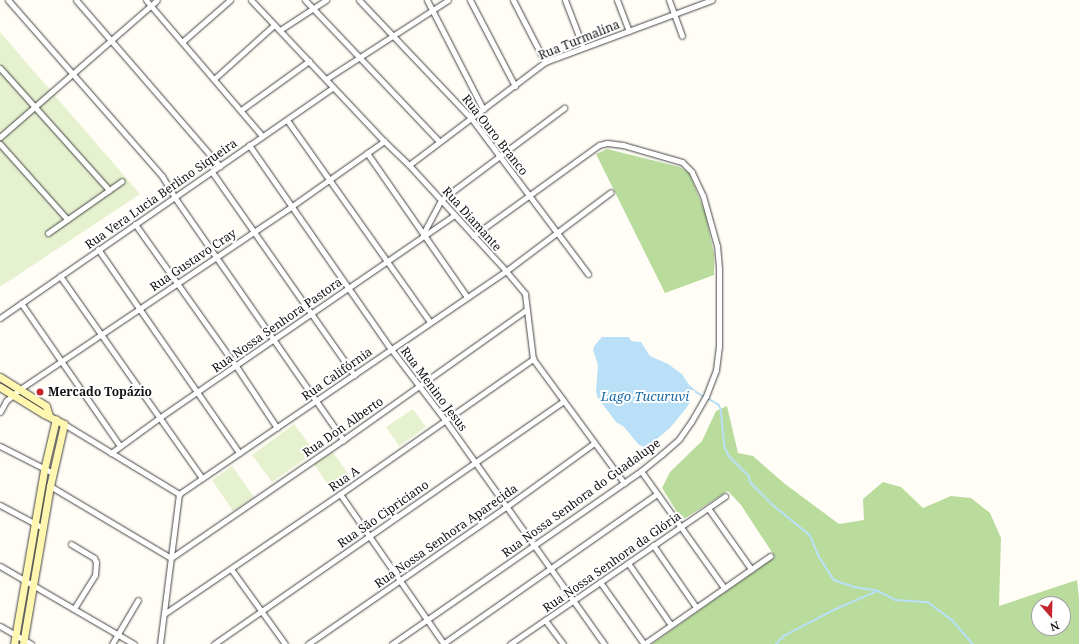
<!DOCTYPE html>
<html>
<head>
<meta charset="utf-8">
<style>
	body { margin:0 }
	#map { position:relative; width:1079px; height:644px; overflow:hidden; background:#fffdf5; font-family:"Noto Serif",serif }
	div>[style] { position:absolute }
	[style*='--x'] { left:calc(var(--x)*1px); top:calc(var(--y)*1px); width:calc(var(--w)*1px); rotate:calc(var(--a)*1deg) }
	.forest>* { inset:0; background:#b9dc9c }
	.pitch>* { inset:0; background:#e6f2cf }
	.water>* { inset:0; background:#b9e0f7 }
	.stream>* { height:1.5px; margin:-0.75px; padding:0 0.75px; transform-origin:0.75px; border-radius:0.75px; background:#b9e0f7 }
	.roads { filter:drop-shadow(0 0 1px #444) drop-shadow(0 0 1px #444) }
	.street>* { height:5px; margin:-2.5px; padding:0 2.5px; transform-origin:2.5px; border-radius:2.5px; background:#fff }
	.secondary>* { height:7px; margin:-3.5px; padding:0 3.5px; transform-origin:3.5px; border-radius:3.5px; background:#fff6b0 }
	.dots>* { width:11px; height:11px; translate:-50% -50%; box-sizing:border-box; border:2px solid #fff; border-radius:50% }
	span { translate:-50% -50%; white-space:nowrap; text-align:center; line-height:1.15; -webkit-text-stroke:4px #fff; paint-order:stroke }
	.street-label { font-size:12px; color:#111 }
	.poi-label { font-size:12px; color:#111; font-weight:700 }
	.left { translate:0 -50%; text-align:left }
	.water-label { font-size:13px; color:#1768a6; font-style:italic }
	.north { position:absolute; left:1031px; top:596px; width:40px; height:40px; box-sizing:border-box; background:#fff; border:1px solid #a0a0a0; border-radius:50%; rotate:160deg; font-size:11px; font-weight:700; line-height:16px; text-align:center; color:#111 }
	.north::after { content:''; display:block; margin:auto; width:14px; height:18px; background:#c4262e; clip-path:polygon(50% 0,100% 100%,50% 72%,0 100%) }
</style>
</head>
<body>
<div id="map">
	<div class="forest">
		<i style="clip-path:polygon(607px 149px,680px 167px,689px 173px,705px 212px,714px 254px,714px 275px,665px 293px,596px 154px)"></i>
		<i style="clip-path:polygon(evenodd,727px 406px,738px 453px,753px 456px,785px 484px,839px 524px,864px 520px,863px 499px,883px 482px,901px 487px,923px 508px,951px 496px,971px 498px,990px 513px,1001px 538px,999px 606px,1077px 580px,1079px 599px,1079px 644px,652px 644px,775px 557px,741px 505px,728px 491px,682px 520px,662px 488px,670px 472px,702px 441px,716px 411px,727px 406px,1039px 604px,1063px 604px,1063px 628px,1039px 628px,1039px 604px)"></i>
	</div>
	<div class="pitch">
		<i style="clip-path:polygon(0 32px,140px 194px,0 287px)"></i>
		<i style="clip-path:polygon(413px 409px,426px 427px,399px 446px,386px 427px)"></i>
		<i style="clip-path:polygon(294px 424px,315px 452px,272px 482px,252px 455px)"></i>
		<i style="clip-path:polygon(333px 452px,351px 478px,332px 491px,314px 464px)"></i>
		<i style="clip-path:polygon(232px 466px,254px 497px,233px 511px,212px 480px)"></i>
	</div>
	<div class="water">
		<i style="clip-path:polygon(602px 337px,629px 337px,631px 341px,641px 342px,650px 356px,668px 364px,682px 374px,689px 385px,698px 392px,692px 390px,684px 392px,688px 395px,690px 402px,687px 407px,670px 428px,646px 448px,639px 445px,624px 427px,616px 422px,598px 398px,596px 392px,598px 365px,593px 350px,595px 345px)"></i>
	</div>
	<div class="stream">
		<i style="--x:696;--y:392;--w:8;--a:30"></i>
		<i style="--x:707;--y:398;--w:14;--a:30"></i>
		<i style="--x:719;--y:405;--w:4;--a:63"></i>
		<i style="--x:721;--y:409;--w:38;--a:84"></i>
		<i style="--x:725;--y:447;--w:10;--a:66"></i>
		<i style="--x:729;--y:456;--w:28;--a:45"></i>
		<i style="--x:749;--y:476;--w:7;--a:74"></i>
		<i style="--x:751;--y:483;--w:33;--a:45"></i>
		<i style="--x:774;--y:506;--w:46;--a:38.9"></i>
		<i style="--x:810;--y:535;--w:23;--a:67"></i>
		<i style="--x:819;--y:556;--w:28;--a:58"></i>
		<i style="--x:834;--y:580;--w:21;--a:19"></i>
		<i style="--x:854;--y:587;--w:24;--a:9"></i>
		<i style="--x:878;--y:591;--w:20;--a:27"></i>
		<i style="--x:896;--y:600;--w:32;--a:4"></i>
		<i style="--x:928;--y:602;--w:31;--a:37"></i>
		<i style="--x:953;--y:621;--w:30;--a:49"></i>
		<i style="--x:776;--y:644;--w:11;--a:-45"></i>
		<i style="--x:784;--y:636;--w:56;--a:-27.5"></i>
		<i style="--x:834;--y:610;--w:47;--a:-23.8"></i>
	</div>
	<div class="roads">
		<div class="street">
			<i style="--x:8;--y:0;--w:234;--a:48.8"></i>
			<i style="--x:162;--y:176;--w:26;--a:59"></i>
			<i style="--x:175;--y:198;--w:295;--a:55.2"></i>
			<i style="--x:76;--y:0;--w:220;--a:49.1"></i>
			<i style="--x:146;--y:0;--w:179;--a:49.5"></i>
			<i style="--x:251;--y:0;--w:194;--a:46.7"></i>
			<i style="--x:384;--y:141;--w:35;--a:44"></i>
			<i style="--x:409;--y:165;--w:144;--a:47.5"></i>
			<i style="--x:506;--y:271;--w:30;--a:50"></i>
			<i style="--x:525;--y:294;--w:65;--a:83"></i>
			<i style="--x:533;--y:359;--w:154;--a:53.7"></i>
			<i style="--x:305;--y:0;--w:195;--a:46.5"></i>
			<i style="--x:359;--y:0;--w:163;--a:46.5"></i>
			<i style="--x:471;--y:118;--w:195;--a:53.1"></i>
			<i style="--x:427;--y:0;--w:123;--a:62.8"></i>
			<i style="--x:470;--y:0;--w:97;--a:62.4"></i>
			<i style="--x:513;--y:0;--w:70;--a:62.7"></i>
			<i style="--x:565;--y:0;--w:50;--a:69"></i>
			<i style="--x:617;--y:0;--w:33;--a:69"></i>
			<i style="--x:669;--y:0;--w:38;--a:70"></i>
			<i style="--x:280;--y:30;--w:55;--a:-33.1"></i>
			<i style="--x:182;--y:42;--w:64;--a:-41.2"></i>
			<i style="--x:0;--y:68;--w:164;--a:48.2"></i>
			<i style="--x:214;--y:79;--w:81;--a:-42"></i>
			<i style="--x:326;--y:79;--w:145;--a:-32.9"></i>
			<i style="--x:241;--y:110;--w:84;--a:-35.8"></i>
			<i style="--x:287;--y:120;--w:247;--a:54.7"></i>
			<i style="--x:0;--y:137;--w:208;--a:-41.1"></i>
			<i style="--x:0;--y:144;--w:101;--a:48.2"></i>
			<i style="--x:249;--y:145;--w:249;--a:55.2"></i>
			<i style="--x:391;--y:349;--w:89;--a:52.7"></i>
			<i style="--x:445;--y:420;--w:275;--a:54.6"></i>
			<i style="--x:367;--y:153;--w:175;--a:55.2"></i>
			<i style="--x:409;--y:165;--w:171;--a:-37.1"></i>
			<i style="--x:545;--y:62;--w:178;--a:-20.4"></i>
			<i style="--x:212;--y:172;--w:248;--a:55"></i>
			<i style="--x:135;--y:224;--w:174;--a:54.6"></i>
			<i style="--x:236;--y:366;--w:74;--a:56.5"></i>
			<i style="--x:48;--y:233;--w:90;--a:-35.1"></i>
			<i style="--x:423;--y:234;--w:38;--a:-62"></i>
			<i style="--x:441;--y:200;--w:154;--a:-36.8"></i>
			<i style="--x:98;--y:249;--w:248;--a:55.3"></i>
			<i style="--x:60;--y:276;--w:247;--a:54.9"></i>
			<i style="--x:21;--y:303;--w:174;--a:55.3"></i>
			<i style="--x:0;--y:318;--w:405;--a:-34.7"></i>
			<i style="--x:0;--y:412;--w:13;--a:-61"></i>
			<i style="--x:6;--y:401;--w:18;--a:-41"></i>
			<i style="--x:20;--y:389;--w:328;--a:-33.9"></i>
			<i style="--x:292;--y:206;--w:113;--a:-35.2"></i>
			<i style="--x:64;--y:424;--w:135;--a:31.3"></i>
			<i style="--x:0;--y:446;--w:59;--a:27"></i>
			<i style="--x:111;--y:453;--w:59;--a:-36.1"></i>
			<i style="--x:159;--y:418;--w:358;--a:-34.5"></i>
			<i style="--x:641;--y:471;--w:143;--a:54.6"></i>
			<i style="--x:50;--y:486;--w:141;--a:30.8"></i>
			<i style="--x:171;--y:558;--w:209;--a:-34.5"></i>
			<i style="--x:343;--y:440;--w:224;--a:-35.4"></i>
			<i style="--x:179;--y:494;--w:396;--a:-34.3"></i>
			<i style="--x:506;--y:271;--w:131;--a:-37"></i>
			<i style="--x:340;--y:494;--w:183;--a:55.3"></i>
			<i style="--x:0;--y:505;--w:49;--a:28.1"></i>
			<i style="--x:708;--y:508;--w:75;--a:54.8"></i>
			<i style="--x:71;--y:544;--w:27;--a:31"></i>
			<i style="--x:94;--y:558;--w:4;--a:63"></i>
			<i style="--x:96;--y:562;--w:13;--a:94"></i>
			<i style="--x:95;--y:575;--w:40;--a:122"></i>
			<i style="--x:653;--y:545;--w:75;--a:55.3"></i>
			<i style="--x:628;--y:563;--w:75;--a:55.3"></i>
			<i style="--x:0;--y:566;--w:155;--a:30.2"></i>
			<i style="--x:231;--y:569;--w:92;--a:54.2"></i>
			<i style="--x:600;--y:582;--w:76;--a:54.6"></i>
			<i style="--x:164;--y:614;--w:213;--a:-34.3"></i>
			<i style="--x:340;--y:494;--w:236;--a:-35"></i>
			<i style="--x:545;--y:620;--w:30;--a:53"></i>
			<i style="--x:0;--y:626;--w:36;--a:30"></i>
			<i style="--x:444;--y:643;--w:260;--a:-35"></i>
			<i style="--x:112;--y:644;--w:51;--a:-59.4"></i>
			<i style="--x:160;--y:644;--w:151;--a:-82.8"></i>
			<i style="--x:214;--y:644;--w:426;--a:-34.8"></i>
			<i style="--x:308;--y:644;--w:241;--a:-34.7"></i>
			<i style="--x:506;--y:507;--w:109;--a:-36"></i>
			<i style="--x:392;--y:644;--w:303;--a:-34.8"></i>
			<i style="--x:641;--y:471;--w:27;--a:-39"></i>
			<i style="--x:662;--y:454;--w:23;--a:-41"></i>
			<i style="--x:679;--y:439;--w:21;--a:-55"></i>
			<i style="--x:691;--y:422;--w:30;--a:-60"></i>
			<i style="--x:706;--y:396;--w:28;--a:-69"></i>
			<i style="--x:716;--y:370;--w:24;--a:-83"></i>
			<i style="--x:719;--y:346;--w:78;--a:-90"></i>
			<i style="--x:719;--y:268;--w:22;--a:-95"></i>
			<i style="--x:717;--y:246;--w:52;--a:-105.6"></i>
			<i style="--x:703;--y:196;--w:26;--a:-115"></i>
			<i style="--x:692;--y:172;--w:14;--a:-135"></i>
			<i style="--x:682;--y:162;--w:61;--a:-163.9"></i>
			<i style="--x:623;--y:145;--w:16;--a:-173"></i>
			<i style="--x:607;--y:143;--w:8;--a:166"></i>
			<i style="--x:599;--y:145;--w:155;--a:144.2"></i>
			<i style="--x:510;--y:644;--w:261;--a:-34.5"></i>
			<i style="--x:644;--y:644;--w:154;--a:-34.9"></i>
		</div>
		<div class="secondary">
			<i style="--x:0;--y:377;--w:54;--a:32.2"></i>
			<i style="--x:46;--y:406;--w:10;--a:73"></i>
			<i style="--x:0;--y:387;--w:52;--a:31.5"></i>
			<i style="--x:44;--y:414;--w:22;--a:27"></i>
			<i style="--x:64;--y:424;--w:64;--a:102.7"></i>
			<i style="--x:50;--y:486;--w:160;--a:99.7"></i>
			<i style="--x:14;--y:644;--w:177;--a:-80.2"></i>
			<i style="--x:44;--y:470;--w:52;--a:-76.8"></i>
		</div>
	</div>
	<div class="dots">
		<i style="left:40px;top:392px;background:#c4262e"></i>
	</div>
	<div class="street-label">
		<span style="left:579px;top:40px;rotate:-22deg">Rua Turmalina</span>
		<span style="left:495px;top:135px;rotate:52deg">Rua Ouro Branco</span>
		<span style="left:161px;top:194px;rotate:-35deg">Rua Vera Lucia Berlino Siqueira</span>
		<span style="left:472px;top:219px;rotate:48deg">Rua Diamante</span>
		<span style="left:193px;top:260px;rotate:-34deg">Rua Gustavo Cray</span>
		<span style="left:277px;top:325px;rotate:-35deg">Rua Nossa Senhora Pastora</span>
		<span style="left:337px;top:374px;rotate:-35deg">Rua Califórnia</span>
		<span style="left:434px;top:389px;rotate:53deg">Rua Menino Jesus</span>
		<span style="left:343px;top:427px;rotate:-35deg">Rua Don Alberto</span>
		<span style="left:344px;top:479px;rotate:-35deg">Rua A</span>
		<span style="left:581px;top:498px;rotate:-36deg">Rua Nossa Senhora do Guadalupe</span>
		<span style="left:383px;top:514px;rotate:-35deg">Rua São Cipriciano</span>
		<span style="left:446px;top:536px;rotate:-35deg">Rua Nossa Senhora Aparecida</span>
		<span style="left:612px;top:562px;rotate:-35deg">Rua Nossa Senhora da Glória</span>
	</div>
	<div class="poi-label">
		<span class="left" style="left:48px;top:392px">Mercado Topázio</span>
	</div>
	<div class="water-label">
		<span style="left:645px;top:396px">Lago Tucuruvi</span>
	</div>
	<div class="north">N</div>
</div>
</body>
</html>
